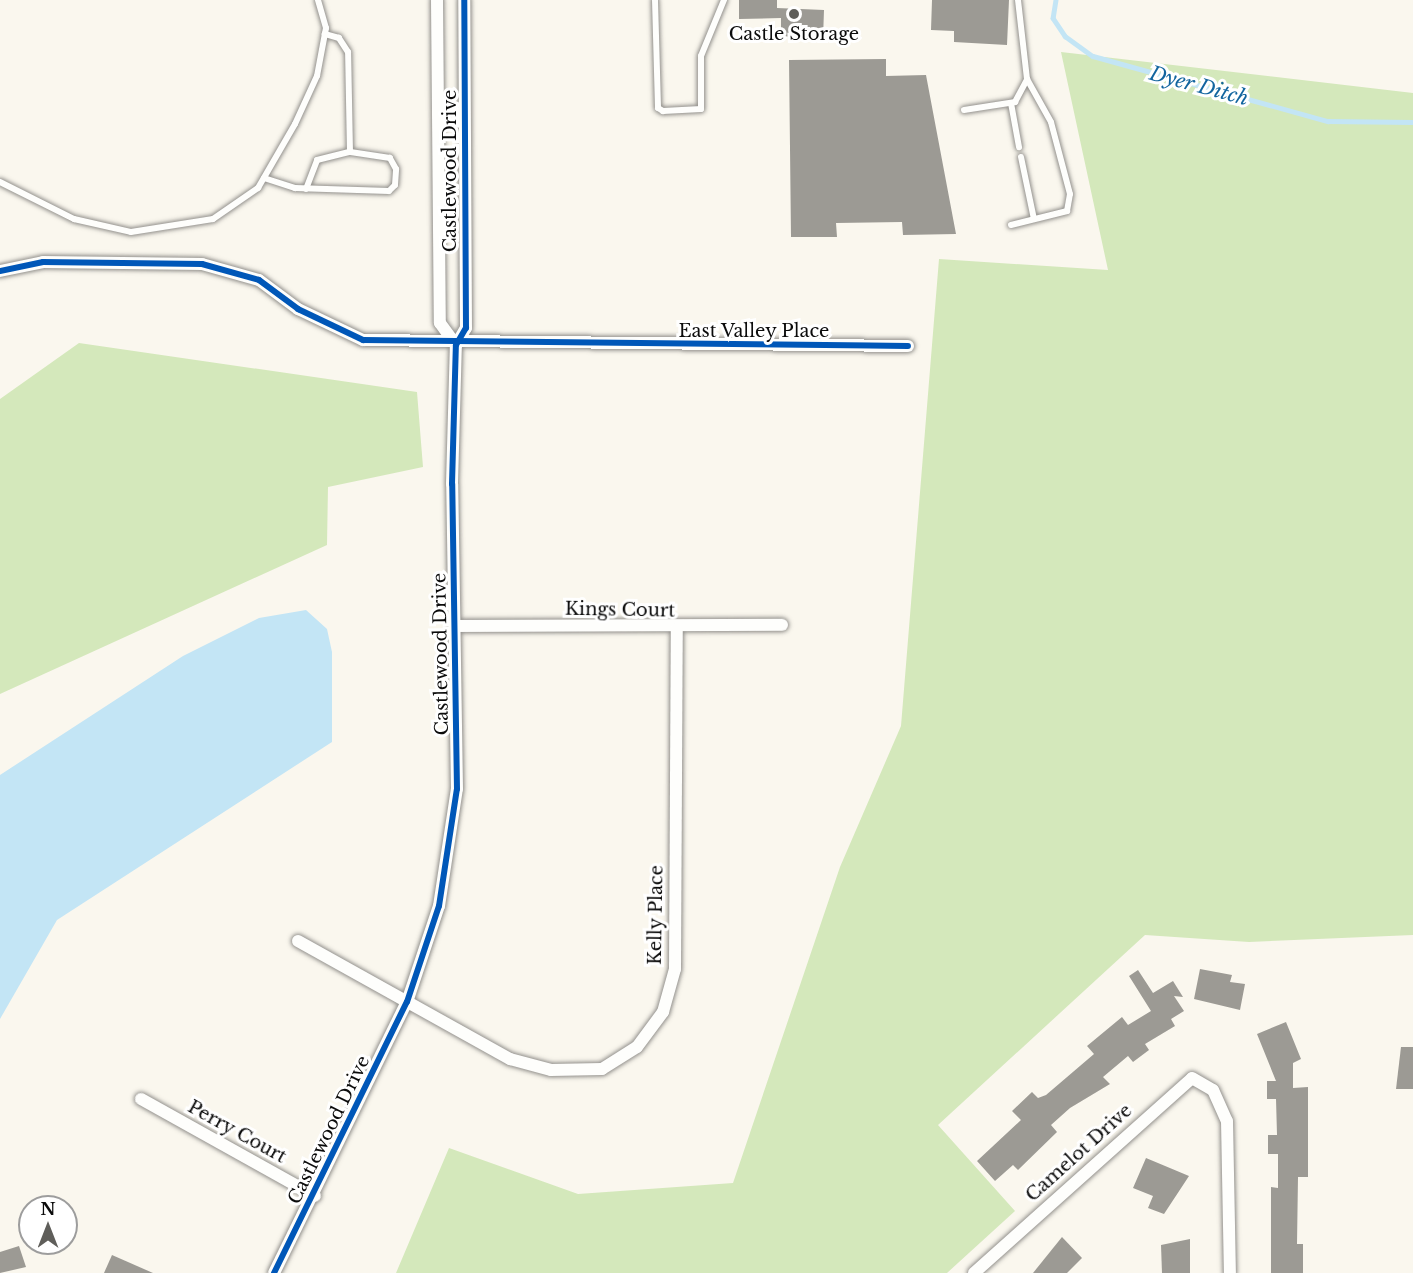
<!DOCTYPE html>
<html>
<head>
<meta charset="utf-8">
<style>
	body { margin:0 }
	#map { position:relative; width:1413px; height:1273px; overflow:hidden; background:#faf7ee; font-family:"Libre Baskerville",serif }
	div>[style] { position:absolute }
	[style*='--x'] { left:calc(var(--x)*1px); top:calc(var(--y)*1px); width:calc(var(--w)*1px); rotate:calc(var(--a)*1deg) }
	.forest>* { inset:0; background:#d4e8bb }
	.water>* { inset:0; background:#c3e5f5 }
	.stream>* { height:4.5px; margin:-2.25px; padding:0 2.25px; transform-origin:2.25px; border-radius:2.25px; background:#c3e5f5 }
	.building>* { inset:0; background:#9c9a94 }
	.roads { filter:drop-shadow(0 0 2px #93918d) drop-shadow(0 0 2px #93918d) }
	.lane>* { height:6px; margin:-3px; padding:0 3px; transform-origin:3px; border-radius:3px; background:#fefefc }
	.street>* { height:12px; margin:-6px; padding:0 6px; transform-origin:6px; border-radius:6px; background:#fefefc }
	.cycleway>* { height:6px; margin:-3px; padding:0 3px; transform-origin:3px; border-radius:3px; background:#0057b8 }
	.dots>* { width:16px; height:16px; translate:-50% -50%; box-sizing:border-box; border:3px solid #fff; border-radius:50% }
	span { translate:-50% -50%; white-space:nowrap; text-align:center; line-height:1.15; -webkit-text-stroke:6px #fff; paint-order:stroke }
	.poi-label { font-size:18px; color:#0b0b0b }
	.street-label { font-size:18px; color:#0b0b0b }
	.water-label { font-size:20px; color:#12659f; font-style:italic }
	.north { position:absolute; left:18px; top:1195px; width:60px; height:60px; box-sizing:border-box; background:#fff; border:2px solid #9d9d9d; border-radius:50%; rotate:0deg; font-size:16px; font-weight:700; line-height:24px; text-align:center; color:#0b0b0b }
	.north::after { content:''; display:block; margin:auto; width:21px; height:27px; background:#5f5e5a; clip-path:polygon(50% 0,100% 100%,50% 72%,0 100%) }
</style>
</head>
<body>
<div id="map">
	<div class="forest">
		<i style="clip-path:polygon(1061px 52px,1413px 93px,1413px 935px,1249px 942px,1145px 935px,938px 1125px,1015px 1211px,947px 1273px,396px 1273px,449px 1148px,578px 1194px,733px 1183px,840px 867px,901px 726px,939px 259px,1108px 270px)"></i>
		<i style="clip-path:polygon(79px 343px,417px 392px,423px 467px,328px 487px,327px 545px,0 694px,0 399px)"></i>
	</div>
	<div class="water">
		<i style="clip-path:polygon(306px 610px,327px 629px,332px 652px,332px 742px,57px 920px,0 1019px,0 775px,183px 656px,259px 618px)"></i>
	</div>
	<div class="stream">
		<i style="--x:1056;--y:0;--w:18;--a:99"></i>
		<i style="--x:1053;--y:18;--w:22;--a:56"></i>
		<i style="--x:1065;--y:36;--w:34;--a:36"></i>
		<i style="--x:1093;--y:56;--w:244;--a:15.5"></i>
		<i style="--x:1328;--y:121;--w:85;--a:0.7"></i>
	</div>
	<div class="building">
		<i style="clip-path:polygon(739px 0,777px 0,777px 8px,824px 10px,823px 39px,781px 36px,781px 18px,739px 19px)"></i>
		<i style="clip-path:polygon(932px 0,1009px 0,1007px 45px,954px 42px,954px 31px,931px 30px)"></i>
		<i style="clip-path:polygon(886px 59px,886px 76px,926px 75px,956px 234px,903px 235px,902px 222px,836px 223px,837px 237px,791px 237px,789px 60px)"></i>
		<i style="clip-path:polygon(1200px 969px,1232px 975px,1230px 982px,1245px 984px,1240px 1010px,1194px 999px)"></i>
		<i style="clip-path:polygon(1138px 970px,1153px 993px,1173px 981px,1183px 997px,1174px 996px,1184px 1011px,1171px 1019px,1175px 1026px,1145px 1044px,1149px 1050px,1133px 1062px,1128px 1056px,1103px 1077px,1110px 1084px,1070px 1108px,1051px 1125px,1057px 1132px,1018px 1170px,1013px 1165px,995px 1181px,977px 1161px,1021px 1120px,1012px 1111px,1032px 1092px,1038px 1098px,1046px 1095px,1094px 1054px,1087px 1046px,1122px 1017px,1128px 1025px,1151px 1011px,1129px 976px)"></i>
		<i style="clip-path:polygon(1286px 1022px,1301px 1059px,1293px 1063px,1293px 1088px,1308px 1087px,1308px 1177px,1298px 1177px,1297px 1244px,1303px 1244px,1303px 1273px,1271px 1273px,1271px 1187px,1278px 1188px,1278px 1154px,1268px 1154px,1268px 1135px,1277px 1135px,1276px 1099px,1267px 1099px,1267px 1081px,1276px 1081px,1257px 1034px)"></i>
		<i style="clip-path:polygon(1401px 1047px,1413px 1047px,1413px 1089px,1396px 1089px)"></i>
		<i style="clip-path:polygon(1146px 1158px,1189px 1176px,1164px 1214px,1148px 1208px,1153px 1196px,1133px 1188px)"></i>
		<i style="clip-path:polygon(1062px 1237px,1082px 1258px,1067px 1273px,1033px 1273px)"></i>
		<i style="clip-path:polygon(1190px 1239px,1190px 1273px,1162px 1273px,1161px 1245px)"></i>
		<i style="clip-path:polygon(19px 1246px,26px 1267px,0 1273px,0 1252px)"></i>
		<i style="clip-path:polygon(112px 1255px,153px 1273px,104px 1273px)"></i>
	</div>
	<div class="roads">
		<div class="lane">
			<i style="--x:655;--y:0;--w:108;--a:88.4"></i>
			<i style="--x:658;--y:108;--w:6;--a:31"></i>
			<i style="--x:663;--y:111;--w:38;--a:-3"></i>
			<i style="--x:701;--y:109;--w:53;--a:-90"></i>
			<i style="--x:701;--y:56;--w:61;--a:-67.7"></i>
			<i style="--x:1011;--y:103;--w:45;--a:79.7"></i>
			<i style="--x:964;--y:110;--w:52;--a:-8.9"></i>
			<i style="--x:1015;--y:102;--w:26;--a:-62"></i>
			<i style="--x:1021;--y:157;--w:63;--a:78.2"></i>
			<i style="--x:264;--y:178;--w:33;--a:18"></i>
			<i style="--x:295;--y:188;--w:94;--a:1.8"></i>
			<i style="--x:389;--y:191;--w:8;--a:-45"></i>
			<i style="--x:395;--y:185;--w:16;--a:-86"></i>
			<i style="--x:396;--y:169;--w:13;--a:-119"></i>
			<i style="--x:390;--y:158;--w:40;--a:-171.5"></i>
			<i style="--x:350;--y:152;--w:100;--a:-91.1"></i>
			<i style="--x:348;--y:52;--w:17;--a:-123"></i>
			<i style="--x:339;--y:38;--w:15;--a:-164"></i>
			<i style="--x:0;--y:182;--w:83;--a:26.6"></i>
			<i style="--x:74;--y:219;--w:58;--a:12.8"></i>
			<i style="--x:131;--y:232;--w:83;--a:-9"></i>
			<i style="--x:213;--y:219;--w:55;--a:-34.6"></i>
			<i style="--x:258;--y:188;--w:74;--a:-60"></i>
			<i style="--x:295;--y:124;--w:53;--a:-65.4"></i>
			<i style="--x:317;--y:76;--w:49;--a:-79.4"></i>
			<i style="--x:326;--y:28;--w:29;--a:-106"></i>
			<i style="--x:306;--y:189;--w:31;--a:-69"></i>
			<i style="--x:317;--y:160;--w:34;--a:-14"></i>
			<i style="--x:1011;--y:225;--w:58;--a:-14"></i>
			<i style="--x:1067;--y:211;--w:17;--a:-80"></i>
			<i style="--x:1070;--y:194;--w:74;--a:-104.8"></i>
			<i style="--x:1051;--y:122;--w:49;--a:-119.2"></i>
			<i style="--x:1027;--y:79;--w:80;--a:-96.5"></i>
		</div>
		<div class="street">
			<i style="--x:437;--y:0;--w:323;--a:89.5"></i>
			<i style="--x:440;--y:323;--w:27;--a:54"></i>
			<i style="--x:0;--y:271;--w:44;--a:-11.8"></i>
			<i style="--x:43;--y:262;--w:159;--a:0.7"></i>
			<i style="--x:202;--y:264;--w:59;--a:15.7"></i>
			<i style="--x:259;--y:280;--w:49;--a:36.6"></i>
			<i style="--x:298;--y:309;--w:72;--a:25.5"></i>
			<i style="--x:363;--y:340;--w:545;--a:0.63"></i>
			<i style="--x:456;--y:626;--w:326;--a:-0.2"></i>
			<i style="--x:298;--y:941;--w:243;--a:29.1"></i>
			<i style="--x:510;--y:1059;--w:42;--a:15"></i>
			<i style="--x:551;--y:1070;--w:51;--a:-1.1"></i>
			<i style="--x:602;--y:1069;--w:41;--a:-32.2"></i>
			<i style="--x:637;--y:1047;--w:44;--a:-53.4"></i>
			<i style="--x:663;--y:1012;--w:45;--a:-74.4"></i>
			<i style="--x:675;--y:969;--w:340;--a:-89.7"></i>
			<i style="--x:141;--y:1099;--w:199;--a:29.1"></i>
			<i style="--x:274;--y:1273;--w:302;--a:-63.9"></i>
			<i style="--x:407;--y:1002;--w:101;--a:-71.6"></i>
			<i style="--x:439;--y:906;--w:118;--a:-81.3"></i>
			<i style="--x:457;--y:789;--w:305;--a:-90.9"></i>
			<i style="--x:452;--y:484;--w:139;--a:-88.4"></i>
			<i style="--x:456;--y:345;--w:20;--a:-60"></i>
			<i style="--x:466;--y:328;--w:328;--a:-90.3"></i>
			<i style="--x:974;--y:1273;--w:292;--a:-41.8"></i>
			<i style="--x:1192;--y:1078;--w:24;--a:30"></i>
			<i style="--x:1213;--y:1090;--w:34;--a:66"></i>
			<i style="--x:1227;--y:1121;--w:152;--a:88.9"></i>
		</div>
	</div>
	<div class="cycleway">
		<i style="--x:0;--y:271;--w:44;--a:-11.8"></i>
		<i style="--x:43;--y:262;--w:159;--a:0.7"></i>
		<i style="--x:202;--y:264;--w:59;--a:15.7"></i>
		<i style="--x:259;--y:280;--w:49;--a:36.6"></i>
		<i style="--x:298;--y:309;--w:72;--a:25.5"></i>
		<i style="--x:363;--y:340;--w:545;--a:0.63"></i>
		<i style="--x:274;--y:1273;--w:302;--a:-63.9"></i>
		<i style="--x:407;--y:1002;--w:101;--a:-71.6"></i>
		<i style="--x:439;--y:906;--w:118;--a:-81.3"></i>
		<i style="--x:457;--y:789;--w:305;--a:-90.9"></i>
		<i style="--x:452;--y:484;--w:139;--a:-88.4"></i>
		<i style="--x:456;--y:345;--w:20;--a:-60"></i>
		<i style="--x:466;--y:328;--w:328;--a:-90.3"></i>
	</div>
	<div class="dots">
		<i style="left:794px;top:14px;background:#5f5e5a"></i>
	</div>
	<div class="poi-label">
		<span style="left:794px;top:34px">Castle Storage</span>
	</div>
	<div class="street-label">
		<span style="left:450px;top:171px;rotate:-90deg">Castlewood Drive</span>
		<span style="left:754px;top:331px">East Valley Place</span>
		<span style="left:620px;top:610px;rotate:1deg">Kings Court</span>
		<span style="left:441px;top:654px;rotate:-91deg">Castlewood Drive</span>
		<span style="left:656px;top:915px;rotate:-89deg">Kelly Place</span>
		<span style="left:329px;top:1130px;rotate:-64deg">Castlewood Drive</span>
		<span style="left:237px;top:1132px;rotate:29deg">Perry Court</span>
		<span style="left:1079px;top:1153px;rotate:-42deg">Camelot Drive</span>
	</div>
	<div class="water-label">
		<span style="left:1199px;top:86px;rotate:15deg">Dyer Ditch</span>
	</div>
	<div class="north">N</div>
</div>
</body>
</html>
